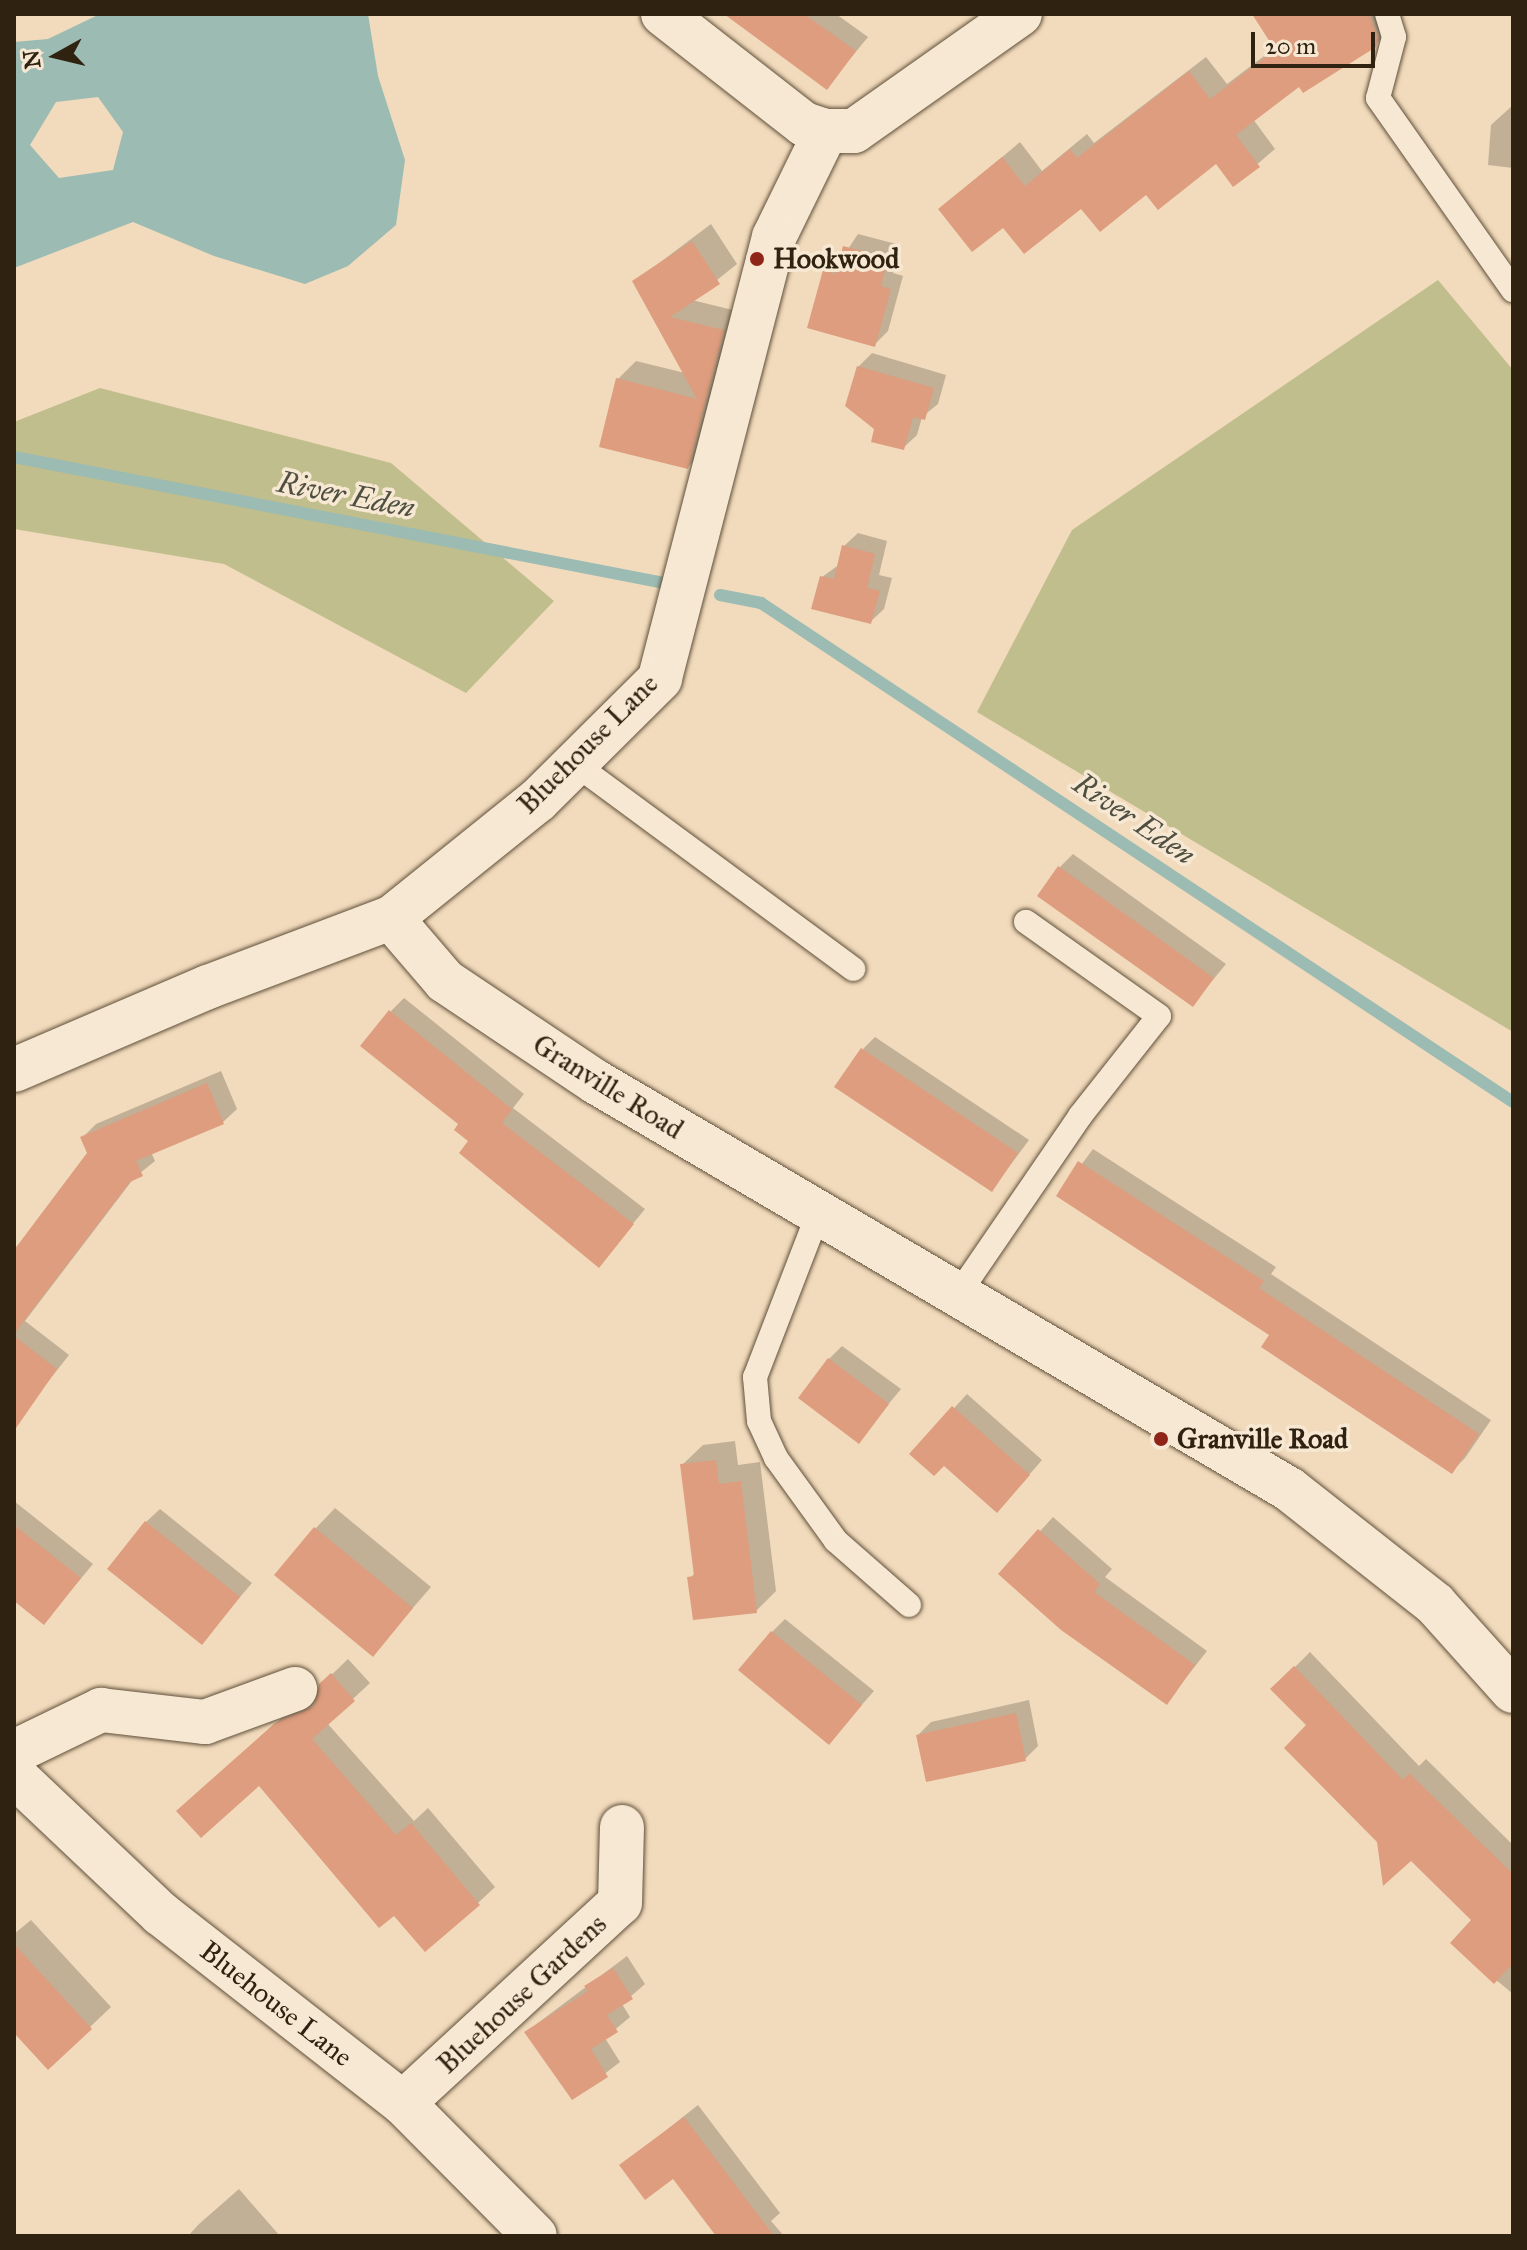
<!DOCTYPE html>
<html>
<head>
<meta charset="utf-8">
<style>
	body { margin:0 }
	#map { position:relative; width:1527px; height:2250px; overflow:hidden; background:#f2dbbc; font-family:"IM FELL Great Primer",serif }
	div>[style] { position:absolute }
	[style*='--x'] { left:calc(var(--x)*1px); top:calc(var(--y)*1px); width:calc(var(--w)*1px); rotate:calc(var(--a)*1deg) }
	.green>* { inset:0; background:#c0be8c }
	.water>* { inset:0; background:#9bbbb3 }
	.shadow>* { inset:0; background:#0003 }
	.stream>* { height:12px; margin:-6px; padding:0 6px; transform-origin:6px; border-radius:6px; background:#9bbbb3 }
	.building>* { inset:0; background:#dd9d7e }
	.roads { filter:drop-shadow(0 0 2px #60503b) drop-shadow(0 0 2px #60503b) }
	.service>* { height:24px; margin:-12px; padding:0 12px; transform-origin:12px; border-radius:12px; background:#f7e8d3 }
	.minor>* { height:44px; margin:-22px; padding:0 22px; transform-origin:22px; border-radius:22px; background:#f7e8d3 }
	.tertiary>* { height:44px; margin:-22px; padding:0 22px; transform-origin:22px; border-radius:22px; background:#f7e8d3 }
	.secondary>* { height:44px; margin:-22px; padding:0 22px; transform-origin:22px; border-radius:22px; background:#f7e8d3 }
	.dots>* { width:22px; height:22px; translate:-50% -50%; box-sizing:border-box; border:4px solid #f7e8d3; border-radius:50% }
	span { translate:-50% -50%; white-space:nowrap; text-align:center; line-height:1.15; -webkit-text-stroke:7px #f7e8d3; paint-order:stroke }
	.poi-label { font-size:28px; color:#2f2210; font-weight:700 }
	.left { translate:0 -50%; text-align:left }
	.street-label { font-size:28px; color:#2f2210 }
	.water-label { font-size:30px; color:#4f5041; font-style:italic }
	.frame { position:absolute; inset:0; border:16px solid #2f2210; pointer-events:none }
	.north { position:absolute; left:16px; top:16px; width:80px; height:80px; -webkit-text-stroke:6px #f7e8d3; paint-order:stroke; rotate:262deg; font-size:22px; font-weight:700; line-height:32px; text-align:center; color:#2f2210 }
	.north::after { content:''; display:block; margin:auto; width:28px; height:36px; background:#2f2210; clip-path:polygon(50% 0,100% 100%,50% 72%,0 100%) }
	.scale { position:absolute; left:1251px; top:32px; width:124px; height:36px; box-sizing:border-box; border:4px solid #2f2210; border-top:0; padding-left:10px; font-size:24px; line-height:28px; white-space:nowrap; color:#2f2210; -webkit-text-stroke:6px #f7e8d3; paint-order:stroke }
</style>
</head>
<body>
<div id="map">
	<div class="green">
		<i style="clip-path:polygon(1438px 280px,1513px 370px,1513px 1032px,977px 712px,1072px 530px)"></i>
		<i style="clip-path:polygon(100px 388px,391px 463px,554px 601px,466px 693px,224px 564px,14px 529px,14px 422px)"></i>
	</div>
	<div class="water">
		<i style="clip-path:polygon(evenodd,100px 14px,368px 14px,378px 76px,405px 160px,396px 225px,348px 266px,305px 284px,214px 256px,133px 222px,14px 268px,14px 42px,48px 39px,100px 14px,98px 97px,123px 132px,113px 170px,59px 178px,30px 145px,56px 102px,98px 97px)"></i>
	</div>
	<div class="shadow">
		<i style="clip-path:polygon(726px 14px,836px 14px,868px 37px,827px 87px)"></i>
		<i style="clip-path:polygon(1255px 14px,1392px 14px,1392px 28px,1375px 45px,1299px 84px,1253px 119px,1275px 149px,1233px 185px,1216px 162px,1147px 192px,1004px 225px,940px 209px,1020px 142px,1042px 171px,1087px 134px,1094px 143px,1206px 57px,1227px 84px,1276px 47px)"></i>
		<i style="clip-path:polygon(1513px 105px,1513px 168px,1488px 165px,1491px 125px)"></i>
		<i style="clip-path:polygon(711px 224px,737px 264px,692px 300px,741px 312px,706px 449px,688px 467px,618px 379px,636px 361px,685px 373px,634px 282px)"></i>
		<i style="clip-path:polygon(858px 234px,900px 245px,893px 273px,903px 276px,888px 331px,874px 345px,825px 271px,842px 258px)"></i>
		<i style="clip-path:polygon(872px 353px,946px 375px,938px 404px,922px 417px,917px 435px,903px 448px,877px 428px,858px 367px)"></i>
		<i style="clip-path:polygon(858px 533px,887px 541px,879px 575px,892px 578px,884px 609px,870px 622px,822px 577px,840px 564px,844px 546px)"></i>
		<i style="clip-path:polygon(1073px 854px,1226px 964px,1193px 1004px,1059px 868px)"></i>
		<i style="clip-path:polygon(404px 998px,524px 1094px,513px 1108px,645px 1209px,599px 1265px,471px 1141px,391px 1011px)"></i>
		<i style="clip-path:polygon(875px 1037px,1029px 1140px,992px 1190px,863px 1049px)"></i>
		<i style="clip-path:polygon(221px 1071px,237px 1109px,223px 1122px,151px 1152px,155px 1161px,134px 1178px,25px 1321px,69px 1355px,32px 1402px,14px 1386px,14px 1254px,90px 1154px,83px 1137px,96px 1124px)"></i>
		<i style="clip-path:polygon(1093px 1149px,1276px 1267px,1271px 1274px,1491px 1420px,1465px 1458px,1452px 1471px,1272px 1334px,1059px 1195px)"></i>
		<i style="clip-path:polygon(842px 1346px,901px 1389px,858px 1441px,829px 1359px)"></i>
		<i style="clip-path:polygon(967px 1394px,1042px 1460px,1010px 1497px,944px 1463px,912px 1454px)"></i>
		<i style="clip-path:polygon(735px 1441px,738px 1465px,760px 1462px,776px 1591px,756px 1611px,690px 1578px,696px 1572px,682px 1465px,703px 1445px)"></i>
		<i style="clip-path:polygon(14px 1501px,93px 1564px,44px 1623px,14px 1599px)"></i>
		<i style="clip-path:polygon(335px 1508px,431px 1587px,373px 1654px,315px 1529px)"></i>
		<i style="clip-path:polygon(160px 1509px,252px 1583px,202px 1642px,146px 1522px)"></i>
		<i style="clip-path:polygon(1053px 1517px,1112px 1569px,1105px 1577px,1207px 1651px,1167px 1702px,1001px 1574px)"></i>
		<i style="clip-path:polygon(785px 1619px,874px 1691px,829px 1742px,772px 1632px)"></i>
		<i style="clip-path:polygon(1310px 1652px,1419px 1766px,1426px 1759px,1513px 1845px,1513px 1994px,1452px 1943px,1474px 1920px,1411px 1858px,1379px 1841px,1309px 1726px,1273px 1689px)"></i>
		<i style="clip-path:polygon(348px 1659px,370px 1683px,327px 1723px,414px 1821px,428px 1808px,495px 1887px,478px 1903px,394px 1913px,259px 1784px,195px 1795px,294px 1707px,318px 1696px,321px 1685px)"></i>
		<i style="clip-path:polygon(1029px 1700px,1038px 1746px,1025px 1759px,918px 1735px,931px 1722px)"></i>
		<i style="clip-path:polygon(31px 1920px,111px 2007px,48px 2067px,14px 2030px,14px 1934px)"></i>
		<i style="clip-path:polygon(627px 1956px,645px 1984px,622px 2004px,630px 2017px,605px 2038px,620px 2062px,573px 2098px,526px 2032px)"></i>
		<i style="clip-path:polygon(698px 2105px,780px 2213px,771px 2221px,784px 2236px,718px 2236px,674px 2176px,622px 2165px)"></i>
		<i style="clip-path:polygon(239px 2189px,280px 2236px,188px 2236px,199px 2224px)"></i>
	</div>
	<div class="stream">
		<i style="--x:14;--y:457;--w:667;--a:10.97"></i>
		<i style="--x:720;--y:595;--w:42;--a:11"></i>
		<i style="--x:761;--y:603;--w:902;--a:33.57"></i>
	</div>
	<div class="building">
		<i style="clip-path:polygon(724px 14px,804px 14px,856px 51px,827px 90px)"></i>
		<i style="clip-path:polygon(1252px 14px,1369px 14px,1378px 37px,1376px 47px,1303px 93px,1299px 87px,1236px 135px,1260px 167px,1233px 187px,1216px 164px,1158px 210px,1146px 195px,1100px 232px,1081px 209px,1024px 254px,1003px 228px,972px 252px,938px 209px,1002px 157px,1025px 186px,1070px 149px,1077px 158px,1189px 71px,1210px 99px,1275px 50px)"></i>
		<i style="clip-path:polygon(692px 241px,720px 284px,670px 317px,724px 330px,688px 469px,599px 447px,616px 378px,697px 399px,632px 281px)"></i>
		<i style="clip-path:polygon(843px 246px,888px 258px,881px 286px,891px 289px,875px 347px,807px 328px,823px 270px,836px 274px)"></i>
		<i style="clip-path:polygon(857px 366px,934px 388px,925px 420px,913px 417px,904px 450px,871px 442px,874px 429px,845px 406px)"></i>
		<i style="clip-path:polygon(842px 545px,875px 554px,867px 588px,880px 591px,871px 624px,811px 609px,820px 576px,834px 579px)"></i>
		<i style="clip-path:polygon(1058px 866px,1214px 978px,1193px 1007px,1037px 896px)"></i>
		<i style="clip-path:polygon(389px 1010px,512px 1109px,502px 1123px,634px 1224px,599px 1268px,459px 1153px,468px 1141px,454px 1130px,458px 1124px,360px 1046px)"></i>
		<i style="clip-path:polygon(861px 1048px,1018px 1153px,992px 1192px,834px 1087px)"></i>
		<i style="clip-path:polygon(207px 1083px,224px 1124px,136px 1161px,143px 1176px,130px 1182px,14px 1334px,14px 1250px,87px 1153px,80px 1137px)"></i>
		<i style="clip-path:polygon(1078px 1161px,1264px 1281px,1259px 1288px,1479px 1434px,1452px 1474px,1261px 1347px,1269px 1335px,1056px 1196px)"></i>
		<i style="clip-path:polygon(14px 1336px,57px 1369px,14px 1431px)"></i>
		<i style="clip-path:polygon(828px 1358px,889px 1404px,859px 1444px,798px 1398px)"></i>
		<i style="clip-path:polygon(952px 1406px,1030px 1475px,997px 1513px,944px 1466px,934px 1476px,909px 1454px)"></i>
		<i style="clip-path:polygon(716px 1460px,719px 1484px,741px 1481px,757px 1613px,693px 1620px,687px 1577px,694px 1576px,680px 1464px)"></i>
		<i style="clip-path:polygon(145px 1521px,240px 1597px,202px 1645px,107px 1569px)"></i>
		<i style="clip-path:polygon(14px 1525px,81px 1578px,44px 1625px,14px 1601px)"></i>
		<i style="clip-path:polygon(314px 1527px,413px 1608px,373px 1657px,274px 1575px)"></i>
		<i style="clip-path:polygon(1038px 1529px,1100px 1584px,1094px 1592px,1195px 1665px,1167px 1705px,1061px 1630px,998px 1574px)"></i>
		<i style="clip-path:polygon(771px 1631px,862px 1705px,829px 1745px,738px 1670px)"></i>
		<i style="clip-path:polygon(1294px 1666px,1403px 1780px,1409px 1773px,1513px 1874px,1513px 1963px,1494px 1984px,1450px 1943px,1471px 1920px,1411px 1861px,1383px 1886px,1377px 1842px,1284px 1748px,1306px 1725px,1270px 1689px)"></i>
		<i style="clip-path:polygon(331px 1673px,355px 1701px,312px 1739px,396px 1835px,411px 1823px,480px 1905px,425px 1952px,394px 1916px,379px 1928px,259px 1786px,201px 1838px,176px 1811px,275px 1723px,314px 1706px,319px 1684px)"></i>
		<i style="clip-path:polygon(1016px 1713px,1026px 1761px,926px 1782px,916px 1735px)"></i>
		<i style="clip-path:polygon(14px 1944px,92px 2029px,48px 2070px,14px 2033px)"></i>
		<i style="clip-path:polygon(613px 1968px,633px 1999px,607px 2015px,618px 2032px,591px 2049px,608px 2077px,572px 2100px,524px 2032px,588px 1991px,584px 1986px)"></i>
		<i style="clip-path:polygon(684px 2117px,774px 2236px,716px 2236px,673px 2179px,645px 2200px,619px 2165px)"></i>
	</div>
	<div class="roads">
		<div class="service">
			<i style="--x:1387;--y:14;--w:24;--a:73"></i>
			<i style="--x:1394;--y:37;--w:63;--a:104.7"></i>
			<i style="--x:1378;--y:98;--w:235;--a:54.9"></i>
			<i style="--x:574;--y:763;--w:347;--a:36.4"></i>
			<i style="--x:818;--y:1214;--w:175;--a:111.1"></i>
			<i style="--x:755;--y:1377;--w:44;--a:84.8"></i>
			<i style="--x:759;--y:1421;--w:41;--a:65.3"></i>
			<i style="--x:776;--y:1458;--w:102;--a:54.1"></i>
			<i style="--x:836;--y:1541;--w:97;--a:41.2"></i>
			<i style="--x:959;--y:1293;--w:214;--a:-55.6"></i>
			<i style="--x:1080;--y:1116;--w:127;--a:-51.7"></i>
			<i style="--x:1159;--y:1016;--w:163;--a:-144.7"></i>
		</div>
		<div class="minor">
			<i style="--x:14;--y:1070;--w:211;--a:-23.2"></i>
			<i style="--x:208;--y:987;--w:196;--a:-20.7"></i>
			<i style="--x:14;--y:1752;--w:97;--a:-25.8"></i>
			<i style="--x:101;--y:1710;--w:105;--a:6.6"></i>
			<i style="--x:205;--y:1722;--w:96;--a:-20.1"></i>
			<i style="--x:14;--y:1775;--w:202;--a:43.4"></i>
			<i style="--x:161;--y:1914;--w:307;--a:38"></i>
			<i style="--x:403;--y:2103;--w:187;--a:45.2"></i>
			<i style="--x:403;--y:2103;--w:295;--a:-42.7"></i>
			<i style="--x:620;--y:1903;--w:76;--a:-88.5"></i>
		</div>
		<div class="tertiary">
			<i style="--x:826;--y:131;--w:118;--a:116.1"></i>
			<i style="--x:774;--y:237;--w:456;--a:104.5"></i>
			<i style="--x:660;--y:679;--w:172;--a:135.2"></i>
			<i style="--x:538;--y:800;--w:189;--a:141.2"></i>
			<i style="--x:391;--y:918;--w:83;--a:49.4"></i>
			<i style="--x:445;--y:981;--w:182;--a:33.8"></i>
			<i style="--x:596;--y:1082;--w:804;--a:30.43"></i>
			<i style="--x:1289;--y:1489;--w:186;--a:38.2"></i>
			<i style="--x:1435;--y:1604;--w:117;--a:48.1"></i>
		</div>
		<div class="secondary">
			<i style="--x:663;--y:14;--w:179;--a:38"></i>
			<i style="--x:804;--y:124;--w:23;--a:18"></i>
			<i style="--x:826;--y:131;--w:28;--a:0"></i>
			<i style="--x:854;--y:131;--w:203;--a:-35.2"></i>
		</div>
	</div>
	<div class="dots">
		<i style="left:757px;top:259px;background:#8f2418"></i>
		<i style="left:1161px;top:1439px;background:#8f2418"></i>
	</div>
	<div class="poi-label">
		<span class="left" style="left:773px;top:259px">Hookwood</span>
		<span class="left" style="left:1177px;top:1439px">Granville Road</span>
	</div>
	<div class="street-label">
		<span style="left:588px;top:744px;rotate:-45deg">Bluehouse Lane</span>
		<span style="left:608px;top:1087px;rotate:32deg">Granville Road</span>
		<span style="left:522px;top:1994px;rotate:-43deg">Bluehouse Gardens</span>
		<span style="left:276px;top:2004px;rotate:38deg">Bluehouse Lane</span>
	</div>
	<div class="water-label">
		<span style="left:346px;top:495px;rotate:11deg">River Eden</span>
		<span style="left:1134px;top:819px;rotate:34deg">River Eden</span>
	</div>
	<div class="frame"></div>
	<div class="north">N</div>
	<div class="scale">20 m</div>
</div>
</body>
</html>
